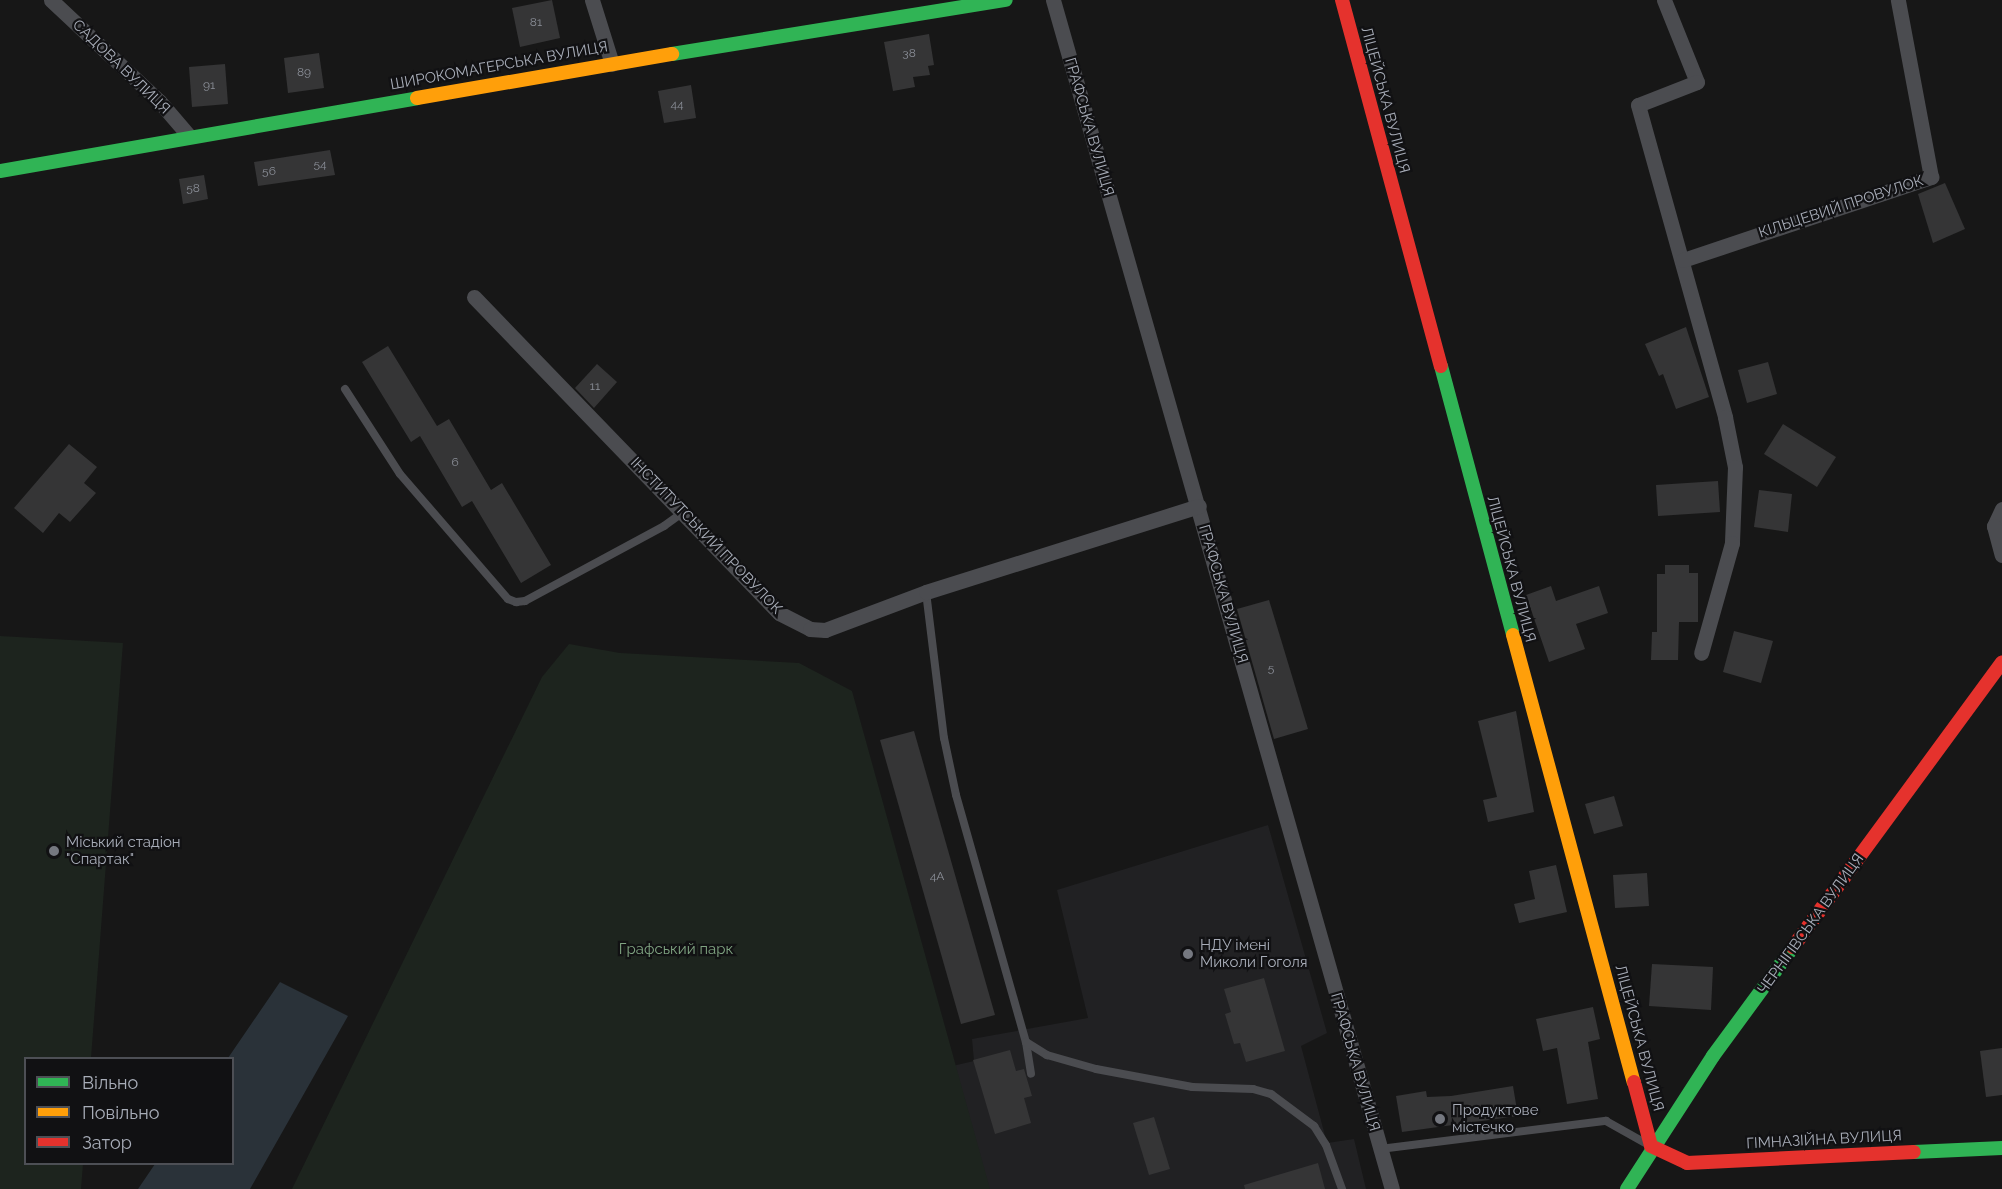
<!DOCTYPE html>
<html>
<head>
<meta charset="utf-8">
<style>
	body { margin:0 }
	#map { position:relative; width:2002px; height:1189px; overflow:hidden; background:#171717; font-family:Raleway,sans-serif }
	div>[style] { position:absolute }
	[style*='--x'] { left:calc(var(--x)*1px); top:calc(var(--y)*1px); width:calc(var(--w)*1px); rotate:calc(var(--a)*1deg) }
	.built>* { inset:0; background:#212123 }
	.green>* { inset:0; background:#1d241e }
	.water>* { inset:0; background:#2a3239 }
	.building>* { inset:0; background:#353536 }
	.lane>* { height:8px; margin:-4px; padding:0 4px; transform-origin:4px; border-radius:4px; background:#4b4c50 }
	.street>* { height:15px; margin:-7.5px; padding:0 7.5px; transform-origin:7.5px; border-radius:7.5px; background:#4b4c50 }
	.fast>* { height:14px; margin:-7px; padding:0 7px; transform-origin:7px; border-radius:7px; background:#30b455 }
	.slow>* { height:14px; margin:-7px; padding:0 7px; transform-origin:7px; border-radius:7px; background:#ff9f0a }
	.jam>* { height:14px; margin:-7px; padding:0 7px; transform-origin:7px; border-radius:7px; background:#e5322d }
	.dots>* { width:16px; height:16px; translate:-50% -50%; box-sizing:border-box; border:3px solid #111113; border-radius:50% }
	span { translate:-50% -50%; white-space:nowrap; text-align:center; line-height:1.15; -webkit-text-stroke:4.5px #111113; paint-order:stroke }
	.number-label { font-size:12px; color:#8b8f98 }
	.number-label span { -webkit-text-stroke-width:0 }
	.street-label { font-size:15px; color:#a8adb8 }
	.poi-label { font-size:15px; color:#a8adb8 }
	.left { translate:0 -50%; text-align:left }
	.park-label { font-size:15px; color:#7fa381 }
	.legend { position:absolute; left:24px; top:1057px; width:210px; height:108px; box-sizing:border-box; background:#111113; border:2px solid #4d4f55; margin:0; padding:8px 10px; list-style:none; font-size:18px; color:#a8adb8 }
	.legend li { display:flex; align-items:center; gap:12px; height:30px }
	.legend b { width:30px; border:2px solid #4d4f55 }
</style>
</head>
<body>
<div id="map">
	<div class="built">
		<i style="clip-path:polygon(1268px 825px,1327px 1033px,1301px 1046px,1327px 1143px,1354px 1139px,1366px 1189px,892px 1189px,901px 1078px,974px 1061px,972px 1039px,1088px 1018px,1057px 890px)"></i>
	</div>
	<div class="green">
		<i style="clip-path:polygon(0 636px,123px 643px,91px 1058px,26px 1058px,26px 1164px,83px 1164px,81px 1189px,0 1189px)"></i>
		<i style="clip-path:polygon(569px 644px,620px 653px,799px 663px,852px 691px,990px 1189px,292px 1189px,542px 677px)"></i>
	</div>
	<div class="water">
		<i style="clip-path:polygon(280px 982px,348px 1016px,250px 1189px,138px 1189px,155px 1164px,232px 1164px,232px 1058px,228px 1058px)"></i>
	</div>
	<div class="building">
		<i style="clip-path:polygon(552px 0,560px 38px,520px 47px,512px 8px)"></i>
		<i style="clip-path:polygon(929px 34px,934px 65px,928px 66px,930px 75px,913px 77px,915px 87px,893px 91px,884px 42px)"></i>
		<i style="clip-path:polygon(319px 53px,324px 88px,288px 93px,284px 58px)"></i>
		<i style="clip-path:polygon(225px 64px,228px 104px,192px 107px,189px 67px)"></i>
		<i style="clip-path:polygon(691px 85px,696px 118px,664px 123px,658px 91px)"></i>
		<i style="clip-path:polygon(330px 150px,335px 175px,258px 186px,254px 162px)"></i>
		<i style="clip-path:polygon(204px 175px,208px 199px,183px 204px,179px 179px)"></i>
		<i style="clip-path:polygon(1945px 183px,1965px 229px,1933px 243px,1918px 194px)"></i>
		<i style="clip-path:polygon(1686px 327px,1709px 397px,1676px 409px,1663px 374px,1659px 376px,1645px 344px)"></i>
		<i style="clip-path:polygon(388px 346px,437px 426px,449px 419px,491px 490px,502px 483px,551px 565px,521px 583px,472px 501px,462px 507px,420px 436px,411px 442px,362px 362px)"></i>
		<i style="clip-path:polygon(1768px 362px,1777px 394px,1747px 403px,1738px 370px)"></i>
		<i style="clip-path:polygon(597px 364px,617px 382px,594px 408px,575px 388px)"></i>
		<i style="clip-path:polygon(1783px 424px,1836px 457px,1817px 487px,1764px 454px)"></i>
		<i style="clip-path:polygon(69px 444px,97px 467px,84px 483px,96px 493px,70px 522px,59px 513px,43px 533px,14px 508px)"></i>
		<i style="clip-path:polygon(1718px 481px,1720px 512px,1658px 516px,1656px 485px)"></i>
		<i style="clip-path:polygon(1759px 490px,1792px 494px,1788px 532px,1754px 527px)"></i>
		<i style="clip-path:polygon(1665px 565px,1689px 565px,1689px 573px,1698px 573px,1698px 622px,1679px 622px,1678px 660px,1651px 660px,1652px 632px,1657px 632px,1657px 574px,1665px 574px)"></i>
		<i style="clip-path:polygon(1551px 586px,1556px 601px,1599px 586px,1608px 613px,1576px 624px,1585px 649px,1549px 662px,1526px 595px)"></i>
		<i style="clip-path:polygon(1269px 600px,1308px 729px,1274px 739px,1237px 609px)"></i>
		<i style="clip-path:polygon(1734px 631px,1773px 641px,1761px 683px,1723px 672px)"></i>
		<i style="clip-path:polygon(1516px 711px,1534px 812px,1488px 822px,1483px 800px,1497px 797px,1478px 721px)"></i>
		<i style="clip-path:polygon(914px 731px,995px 1015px,961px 1024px,880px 740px)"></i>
		<i style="clip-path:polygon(1614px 796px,1623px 826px,1594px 834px,1585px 804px)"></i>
		<i style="clip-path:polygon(1556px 865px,1567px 912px,1519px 923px,1514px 904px,1535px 899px,1529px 871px)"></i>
		<i style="clip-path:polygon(1647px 873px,1649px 906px,1615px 908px,1613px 875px)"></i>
		<i style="clip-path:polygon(1652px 964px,1713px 967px,1711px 1010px,1649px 1006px)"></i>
		<i style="clip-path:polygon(1264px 978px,1285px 1051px,1246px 1062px,1240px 1043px,1234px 1044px,1225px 1014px,1231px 1012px,1224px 989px)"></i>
		<i style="clip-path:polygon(1593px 1007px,1600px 1039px,1588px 1042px,1598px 1099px,1567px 1104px,1557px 1048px,1543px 1051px,1536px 1019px)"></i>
		<i style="clip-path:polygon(2002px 1048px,2002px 1095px,1986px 1097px,1980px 1051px)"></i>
		<i style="clip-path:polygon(1010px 1050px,1016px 1071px,1024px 1069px,1032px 1096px,1024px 1098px,1031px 1123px,995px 1134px,973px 1060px)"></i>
		<i style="clip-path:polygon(1513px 1086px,1518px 1116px,1402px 1132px,1396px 1096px,1426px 1091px,1427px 1097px,1451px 1096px)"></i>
		<i style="clip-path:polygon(1154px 1117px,1170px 1169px,1149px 1175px,1133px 1123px)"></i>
		<i style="clip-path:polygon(1318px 1163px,1325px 1189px,1245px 1189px,1244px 1185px)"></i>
	</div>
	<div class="lane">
		<i style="--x:345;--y:389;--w:101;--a:57.1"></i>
		<i style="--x:400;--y:474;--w:165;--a:49.2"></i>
		<i style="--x:508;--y:599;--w:9;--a:21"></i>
		<i style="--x:516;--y:602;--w:9;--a:-6"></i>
		<i style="--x:525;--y:601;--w:158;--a:-28.3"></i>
		<i style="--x:664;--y:526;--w:24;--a:-36"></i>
		<i style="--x:926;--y:592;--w:147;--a:83"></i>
		<i style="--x:944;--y:738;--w:58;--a:78.1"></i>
		<i style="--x:956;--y:795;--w:257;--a:74.2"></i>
		<i style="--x:1026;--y:1042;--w:32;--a:81"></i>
		<i style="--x:1026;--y:1042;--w:25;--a:32"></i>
		<i style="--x:1047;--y:1055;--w:51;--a:15.9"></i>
		<i style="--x:1096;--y:1069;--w:98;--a:10.6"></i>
		<i style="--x:1192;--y:1087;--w:61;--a:1.9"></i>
		<i style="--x:1253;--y:1089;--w:19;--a:16"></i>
		<i style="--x:1271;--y:1094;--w:54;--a:36.7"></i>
		<i style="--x:1314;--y:1126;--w:22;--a:58"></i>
		<i style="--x:1326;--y:1145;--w:47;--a:70"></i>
		<i style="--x:1380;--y:1149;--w:228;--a:-7.1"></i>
		<i style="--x:1606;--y:1121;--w:47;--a:29.3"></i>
	</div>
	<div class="street">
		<i style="--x:51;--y:0;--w:148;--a:43.1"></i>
		<i style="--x:159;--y:101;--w:46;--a:49.4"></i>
		<i style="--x:592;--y:0;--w:67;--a:72.6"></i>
		<i style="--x:1053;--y:0;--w:1236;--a:74.09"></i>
		<i style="--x:1664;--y:0;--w:88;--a:68.1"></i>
		<i style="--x:1697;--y:82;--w:63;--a:158.7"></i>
		<i style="--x:1638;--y:105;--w:324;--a:74.4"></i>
		<i style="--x:1725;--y:417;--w:51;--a:78.7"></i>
		<i style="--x:1735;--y:467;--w:76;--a:92.3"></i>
		<i style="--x:1732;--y:543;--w:114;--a:105.7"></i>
		<i style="--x:1683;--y:260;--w:262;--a:-18.5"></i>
		<i style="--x:1931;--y:177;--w:180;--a:-100.6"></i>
		<i style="--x:474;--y:297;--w:439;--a:46"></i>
		<i style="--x:779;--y:613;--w:35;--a:27"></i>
		<i style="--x:810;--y:629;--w:15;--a:4"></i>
		<i style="--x:825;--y:630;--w:108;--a:-20.6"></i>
		<i style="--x:926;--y:592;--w:286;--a:-17.5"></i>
		<i style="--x:2002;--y:509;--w:19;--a:115"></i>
		<i style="--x:1994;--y:526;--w:30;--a:75"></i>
	</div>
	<div class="fast">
		<i style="--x:672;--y:54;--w:338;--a:-9.2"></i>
		<i style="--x:0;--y:171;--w:423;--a:-9.9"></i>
		<i style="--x:1441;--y:366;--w:278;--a:75"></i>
		<i style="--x:1914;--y:1152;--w:88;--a:-2.6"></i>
		<i style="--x:1627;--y:1189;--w:158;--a:-57.1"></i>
		<i style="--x:1713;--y:1056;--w:135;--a:-53.7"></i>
	</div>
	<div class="slow">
		<i style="--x:417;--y:98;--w:259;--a:-9.8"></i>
		<i style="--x:1513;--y:635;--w:463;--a:74.9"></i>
	</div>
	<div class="jam">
		<i style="--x:1342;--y:0;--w:379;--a:74.9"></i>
		<i style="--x:1793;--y:947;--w:353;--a:-53.7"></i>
		<i style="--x:1634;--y:1082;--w:66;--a:75.1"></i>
		<i style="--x:1651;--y:1146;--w:40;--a:25"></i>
		<i style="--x:1687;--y:1163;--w:227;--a:-2.8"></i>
	</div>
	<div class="dots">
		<i style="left:54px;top:851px;background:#757880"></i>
		<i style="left:1188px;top:954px;background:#757880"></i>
		<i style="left:1440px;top:1119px;background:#757880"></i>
	</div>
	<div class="number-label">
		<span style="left:536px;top:23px">81</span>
		<span style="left:909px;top:54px">38</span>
		<span style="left:304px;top:73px">89</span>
		<span style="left:209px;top:86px">91</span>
		<span style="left:677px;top:105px">44</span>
		<span style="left:320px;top:165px">54</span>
		<span style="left:269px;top:172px">56</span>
		<span style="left:193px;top:189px">58</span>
		<span style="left:595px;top:387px">11</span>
		<span style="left:455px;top:463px">6</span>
		<span style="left:1271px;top:669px">5</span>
		<span style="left:937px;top:877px">4А</span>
	</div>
	<div class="street-label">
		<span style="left:499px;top:66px;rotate:-10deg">ШИРОКОМАГЕРСЬКА ВУЛИЦЯ</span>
		<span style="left:121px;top:67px;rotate:44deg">САДОВА ВУЛИЦЯ</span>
		<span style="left:1385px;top:100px;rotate:75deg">ЛІЦЕЙСЬКА ВУЛИЦЯ</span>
		<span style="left:1089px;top:127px;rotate:74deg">ГРАФСЬКА ВУЛИЦЯ</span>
		<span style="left:1841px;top:207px;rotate:-18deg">КІЛЬЦЕВИЙ ПРОВУЛОК</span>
		<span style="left:706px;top:536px;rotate:46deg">ІНСТИТУТСЬКИЙ ПРОВУЛОК</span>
		<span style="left:1511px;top:569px;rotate:75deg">ЛІЦЕЙСЬКА ВУЛИЦЯ</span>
		<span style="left:1223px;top:594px;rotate:74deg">ГРАФСЬКА ВУЛИЦЯ</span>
		<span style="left:1811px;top:924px;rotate:-54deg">ЧЕРНІГІВСЬКА ВУЛИЦЯ</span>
		<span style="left:1639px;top:1038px;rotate:75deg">ЛІЦЕЙСЬКА ВУЛИЦЯ</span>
		<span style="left:1355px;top:1062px;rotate:74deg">ГРАФСЬКА ВУЛИЦЯ</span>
		<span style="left:1824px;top:1140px;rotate:-3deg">ГІМНАЗІЙНА ВУЛИЦЯ</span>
	</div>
	<div class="poi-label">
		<span class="left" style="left:66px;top:851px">Міський стадіон<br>"Спартак"</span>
		<span class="left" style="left:1200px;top:954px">НДУ імені<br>Миколи Гоголя</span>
		<span class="left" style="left:1452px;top:1119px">Продуктове<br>містечко</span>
	</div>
	<div class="park-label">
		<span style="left:676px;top:950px">Графський парк</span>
	</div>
	<ul class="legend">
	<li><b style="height:8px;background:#30b455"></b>Вільно</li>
	<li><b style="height:8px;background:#ff9f0a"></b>Повільно</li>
	<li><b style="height:8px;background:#e5322d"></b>Затор</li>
	</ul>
</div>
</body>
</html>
